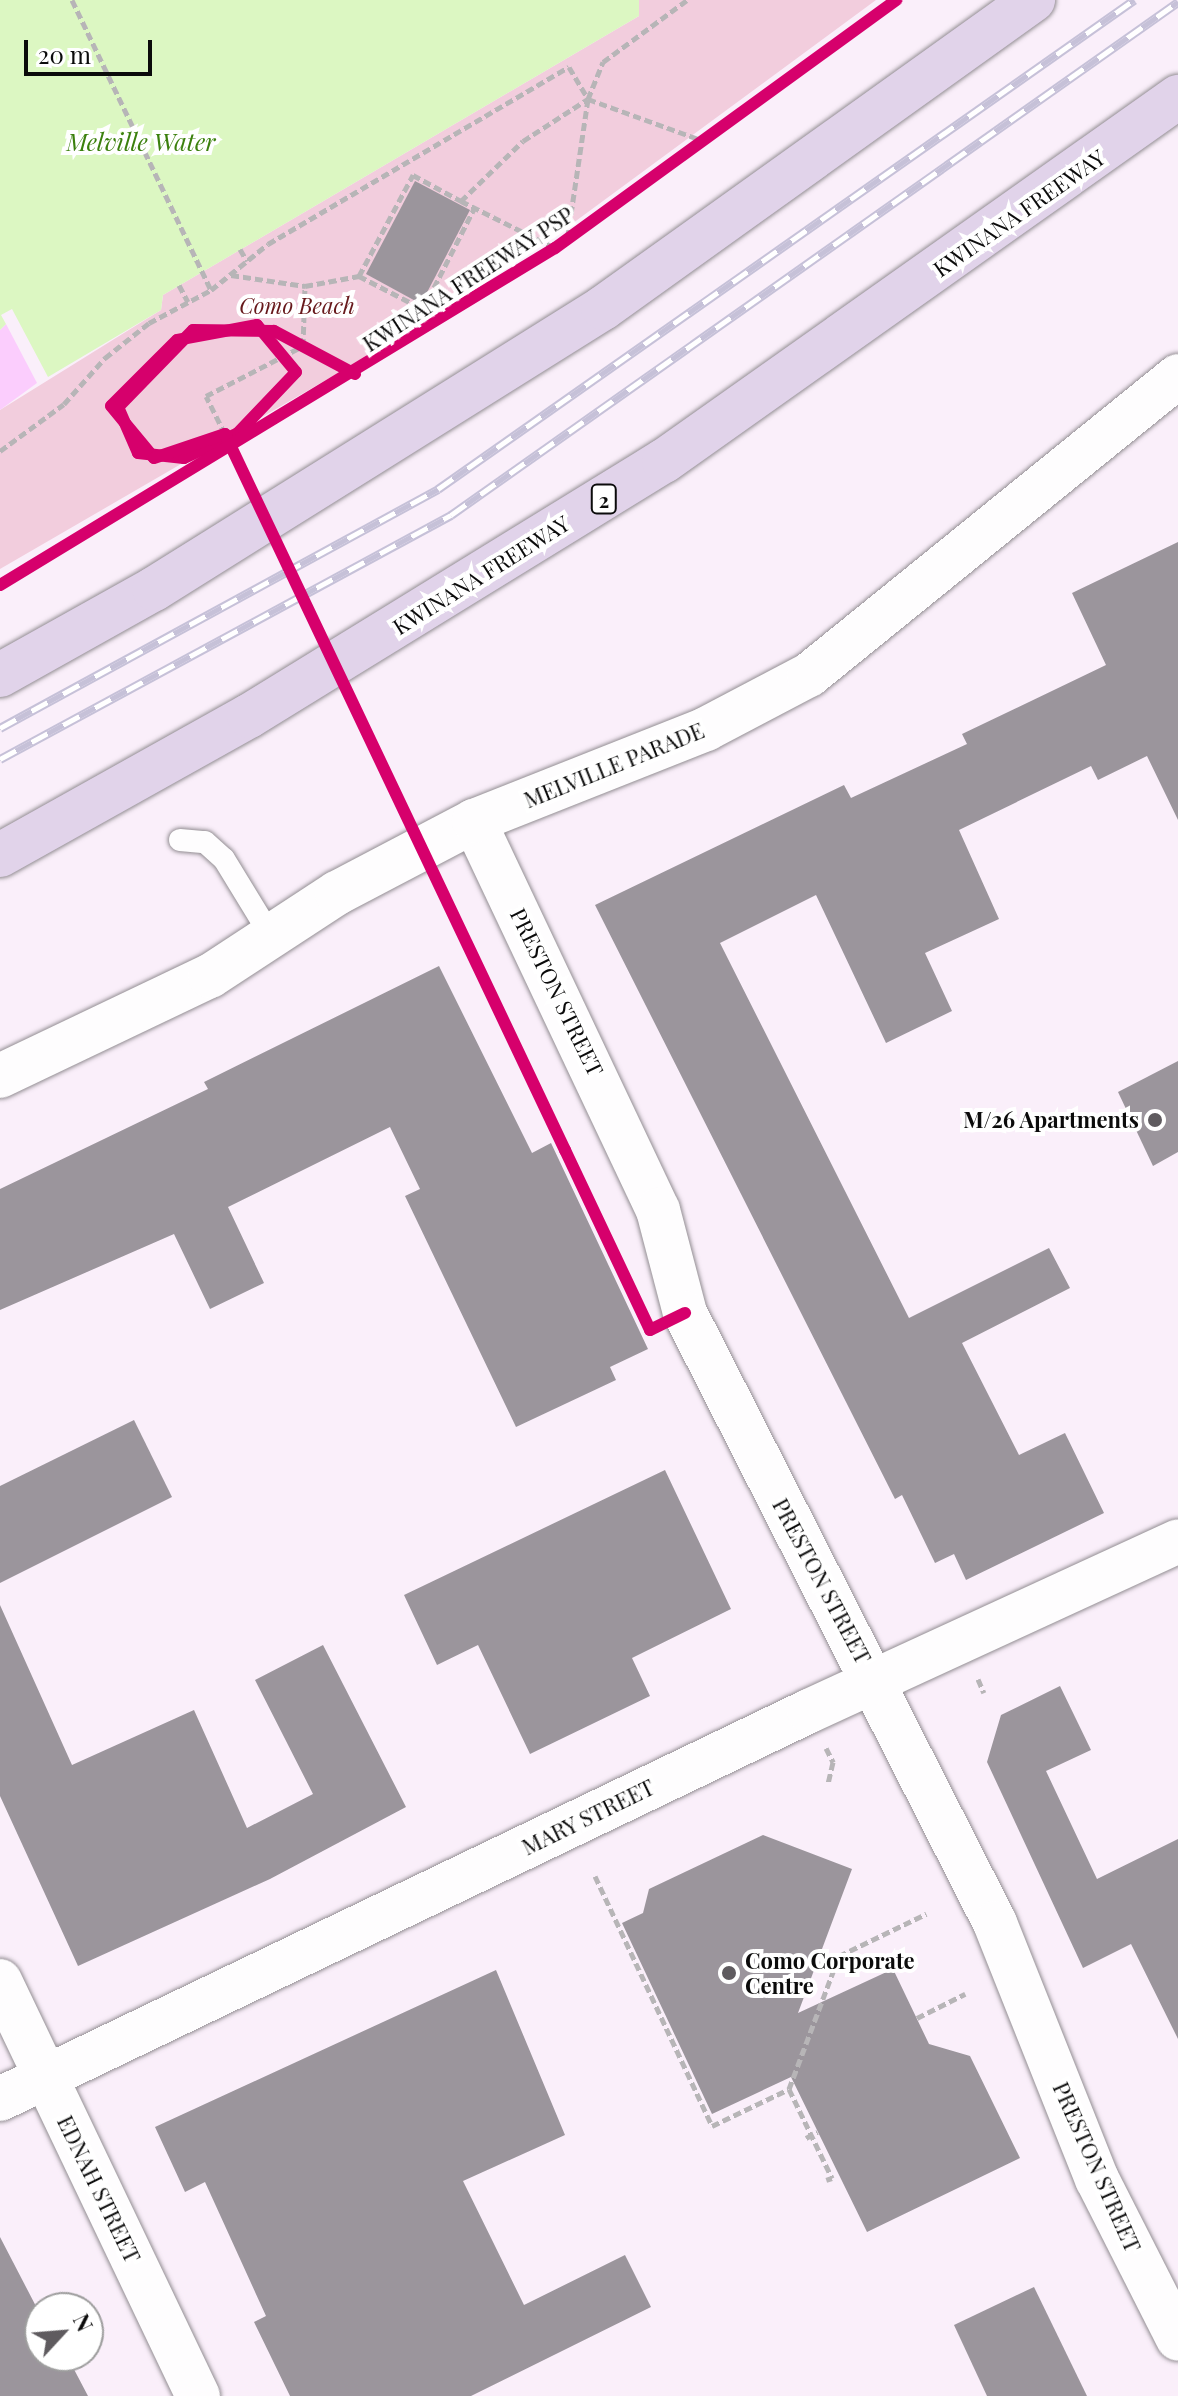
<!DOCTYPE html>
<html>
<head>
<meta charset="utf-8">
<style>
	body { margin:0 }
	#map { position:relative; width:1178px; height:2396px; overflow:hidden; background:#faeffa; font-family:"Playfair Display",serif }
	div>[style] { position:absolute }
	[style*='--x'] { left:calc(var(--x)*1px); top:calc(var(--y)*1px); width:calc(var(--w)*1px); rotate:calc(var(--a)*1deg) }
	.green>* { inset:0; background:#f2cddd }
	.sand>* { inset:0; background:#fbcdfd }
	.water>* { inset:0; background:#dcf7c2 }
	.building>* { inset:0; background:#9b959c }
	.path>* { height:5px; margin-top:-2.5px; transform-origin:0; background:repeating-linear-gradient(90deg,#b7b5b7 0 8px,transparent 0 12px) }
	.roads { filter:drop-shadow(0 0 2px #938e93) drop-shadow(0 0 2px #938e93) }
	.service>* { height:22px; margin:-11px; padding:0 11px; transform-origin:11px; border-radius:11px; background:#fefdfe }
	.minor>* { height:44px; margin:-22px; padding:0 22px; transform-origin:22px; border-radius:22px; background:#fefdfe }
	.motorway>* { height:44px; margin:-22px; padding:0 22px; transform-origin:22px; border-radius:22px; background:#e1d3ea }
	.rail>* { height:9px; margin-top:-4.5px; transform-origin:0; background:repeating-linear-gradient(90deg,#fff 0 18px,#c6c1d8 0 36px); box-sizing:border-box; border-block:2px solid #c6c1d8 }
	.cycleway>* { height:12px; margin:-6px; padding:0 6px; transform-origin:6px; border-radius:6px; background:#d6006c }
	.dots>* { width:22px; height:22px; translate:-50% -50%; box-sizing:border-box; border:4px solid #fff; border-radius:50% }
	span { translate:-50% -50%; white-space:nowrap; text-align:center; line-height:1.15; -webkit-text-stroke:8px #fff; paint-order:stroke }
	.shield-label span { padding:2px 6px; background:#fff; border:2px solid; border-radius:6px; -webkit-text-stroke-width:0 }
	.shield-label { font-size:20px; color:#0b0b0b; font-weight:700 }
	.street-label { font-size:22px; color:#0b0b0b }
	.park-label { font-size:22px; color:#67181b; font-style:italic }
	.poi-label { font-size:22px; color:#0b0b0b; font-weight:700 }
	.right { translate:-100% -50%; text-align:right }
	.left { translate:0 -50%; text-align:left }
	.water-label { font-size:24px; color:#3b800d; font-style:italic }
	.north { position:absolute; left:24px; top:2292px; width:80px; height:80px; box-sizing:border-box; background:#fff; border:2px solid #9d9d9d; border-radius:50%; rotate:64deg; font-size:22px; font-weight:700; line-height:32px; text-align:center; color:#0b0b0b }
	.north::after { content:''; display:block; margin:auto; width:28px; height:36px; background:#5f5b5f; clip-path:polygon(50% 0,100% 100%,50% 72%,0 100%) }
	.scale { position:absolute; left:24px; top:40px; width:128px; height:36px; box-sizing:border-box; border:4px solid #0b0b0b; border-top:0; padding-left:10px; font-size:24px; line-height:28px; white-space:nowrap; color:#0b0b0b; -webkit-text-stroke:6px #fff; paint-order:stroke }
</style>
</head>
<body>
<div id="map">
	<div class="green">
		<i style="clip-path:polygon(639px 0,876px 0,569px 226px,345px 369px,0 569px,0 410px,161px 310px,163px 295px,639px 16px)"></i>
	</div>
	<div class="sand">
		<i style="clip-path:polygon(6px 324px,37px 383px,0 410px,0 330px)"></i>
	</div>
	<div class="water">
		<i style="clip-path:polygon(0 0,639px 0,639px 16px,163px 295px,161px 310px,48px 377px,12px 309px,1px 315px,6px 324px,0 330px)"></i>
	</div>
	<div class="building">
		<i style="clip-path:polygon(415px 181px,470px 210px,421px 304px,366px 274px)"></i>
		<i style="clip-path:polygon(1178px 542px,1178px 820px,1147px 756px,1098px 780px,1091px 766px,959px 830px,999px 919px,925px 953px,952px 1011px,886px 1043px,816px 895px,720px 943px,909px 1318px,1049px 1248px,1070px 1288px,962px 1343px,1019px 1455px,1065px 1433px,1104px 1513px,966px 1580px,954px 1554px,935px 1563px,902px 1495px,895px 1499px,595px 905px,844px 785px,851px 798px,967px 744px,962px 734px,1106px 665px,1072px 593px)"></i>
		<i style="clip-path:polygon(439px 966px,532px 1153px,551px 1143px,648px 1349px,610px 1367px,616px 1380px,516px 1427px,405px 1196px,420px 1189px,390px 1127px,228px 1207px,264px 1283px,210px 1309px,174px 1234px,0 1310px,0 1189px,208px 1089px,204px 1082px)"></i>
		<i style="clip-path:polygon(1178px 1061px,1178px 1152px,1153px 1166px,1118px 1092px)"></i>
		<i style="clip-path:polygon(134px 1420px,172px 1497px,0 1583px,0 1486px)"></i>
		<i style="clip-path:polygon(665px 1470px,731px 1609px,632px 1658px,650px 1696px,530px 1754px,478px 1645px,437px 1665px,404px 1595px)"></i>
		<i style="clip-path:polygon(0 1605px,72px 1765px,194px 1710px,247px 1828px,313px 1794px,255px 1680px,323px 1645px,406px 1807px,270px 1879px,78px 1966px,0 1796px)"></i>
		<i style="clip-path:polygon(1060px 1686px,1091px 1750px,1046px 1771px,1097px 1879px,1178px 1839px,1178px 2039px,1131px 1944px,1083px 1968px,987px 1762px,1001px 1715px)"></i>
		<i style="clip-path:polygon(763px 1835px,852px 1869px,798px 2013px,893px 1969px,929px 2044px,970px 2056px,1020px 2158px,867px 2232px,791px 2077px,712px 2114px,622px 1923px,643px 1913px,649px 1889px)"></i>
		<i style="clip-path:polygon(496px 1970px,565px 2135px,463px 2181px,524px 2305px,625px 2255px,651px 2307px,471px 2396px,290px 2396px,254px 2322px,266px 2316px,205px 2182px,185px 2192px,155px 2127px)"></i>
		<i style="clip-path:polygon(0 2237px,40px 2314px,40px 2356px,67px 2356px,88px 2396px,0 2396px)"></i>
		<i style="clip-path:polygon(1034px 2287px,1087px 2396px,987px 2396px,954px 2325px)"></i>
	</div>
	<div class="path">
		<i style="--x:72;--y:0;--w:322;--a:64.4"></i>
		<i style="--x:588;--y:99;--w:127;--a:19.9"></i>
		<i style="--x:461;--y:201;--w:105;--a:26.6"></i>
		<i style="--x:240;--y:249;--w:14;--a:60"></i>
		<i style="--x:231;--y:275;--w:75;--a:8.5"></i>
		<i style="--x:359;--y:276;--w:72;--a:27.3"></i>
		<i style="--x:423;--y:309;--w:114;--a:-63"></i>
		<i style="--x:179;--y:285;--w:19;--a:62"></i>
		<i style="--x:225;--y:434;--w:42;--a:-116.6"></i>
		<i style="--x:206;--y:396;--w:109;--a:-27.3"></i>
		<i style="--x:303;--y:346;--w:60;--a:-88.1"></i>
		<i style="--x:305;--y:286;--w:55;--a:-10.5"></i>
		<i style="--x:359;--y:276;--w:115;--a:-61.9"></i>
		<i style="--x:413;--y:175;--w:55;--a:28.4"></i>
		<i style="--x:461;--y:201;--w:86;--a:-44.1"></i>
		<i style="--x:523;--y:141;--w:77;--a:-32.9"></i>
		<i style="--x:588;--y:99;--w:40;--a:-68"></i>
		<i style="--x:603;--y:62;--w:104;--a:-36.4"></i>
		<i style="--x:0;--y:451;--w:79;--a:-36.3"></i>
		<i style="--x:64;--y:404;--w:62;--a:-48.3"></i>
		<i style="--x:105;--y:358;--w:56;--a:-38.5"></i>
		<i style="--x:149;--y:323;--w:70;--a:-28"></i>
		<i style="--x:211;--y:290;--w:73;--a:-38.9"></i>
		<i style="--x:268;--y:244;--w:349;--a:-30.5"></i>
		<i style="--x:569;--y:67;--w:37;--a:59"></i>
		<i style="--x:588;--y:99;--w:144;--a:98.4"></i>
		<i style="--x:978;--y:1679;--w:15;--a:67"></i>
		<i style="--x:826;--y:1748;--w:16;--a:63"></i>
		<i style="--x:833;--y:1762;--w:23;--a:103"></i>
		<i style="--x:595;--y:1876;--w:276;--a:64.9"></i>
		<i style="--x:712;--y:2126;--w:85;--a:-25.7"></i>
		<i style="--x:789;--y:2089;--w:142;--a:-69.4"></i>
		<i style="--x:839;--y:1956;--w:97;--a:-25.8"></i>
		<i style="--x:817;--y:1963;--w:18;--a:16"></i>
		<i style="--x:917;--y:2018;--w:54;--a:-26.6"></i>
		<i style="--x:789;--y:2089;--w:99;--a:64.2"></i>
		<i style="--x:832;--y:2178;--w:6;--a:162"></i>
		<i style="--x:806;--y:2138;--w:13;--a:-27"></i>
	</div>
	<div class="roads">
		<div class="service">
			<i style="--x:180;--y:840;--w:25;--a:5"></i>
			<i style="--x:205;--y:842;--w:25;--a:42"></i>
			<i style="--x:224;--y:859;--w:90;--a:58.6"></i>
		</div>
		<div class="minor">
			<i style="--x:474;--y:821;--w:430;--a:64.7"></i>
			<i style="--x:658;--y:1210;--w:106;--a:75.3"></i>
			<i style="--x:685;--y:1313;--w:684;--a:63.06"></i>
			<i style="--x:995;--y:1923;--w:276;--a:68.3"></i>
			<i style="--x:1097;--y:2179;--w:179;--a:63.1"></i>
			<i style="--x:0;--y:1076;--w:233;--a:-25.5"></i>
			<i style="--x:210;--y:976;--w:152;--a:-33.2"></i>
			<i style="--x:337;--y:893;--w:155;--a:-27.7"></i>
			<i style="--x:474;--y:821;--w:250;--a:-21.6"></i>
			<i style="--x:706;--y:729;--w:116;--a:-27.7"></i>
			<i style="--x:809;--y:675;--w:475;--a:-39"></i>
			<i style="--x:0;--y:1981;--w:460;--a:64.5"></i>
			<i style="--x:0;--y:2099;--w:897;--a:-25.62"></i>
			<i style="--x:809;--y:1711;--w:406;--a:-24.7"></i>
		</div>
		<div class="motorway">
			<i style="--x:0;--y:675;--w:176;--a:-29.2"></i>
			<i style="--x:154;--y:589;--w:530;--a:-32.04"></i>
			<i style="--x:603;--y:308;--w:529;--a:-35.61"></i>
			<i style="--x:0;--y:855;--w:285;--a:-29.2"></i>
			<i style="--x:249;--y:716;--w:487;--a:-31.6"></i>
			<i style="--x:664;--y:461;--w:630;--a:-35.31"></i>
		</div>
	</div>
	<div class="rail">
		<i style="--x:0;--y:728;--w:499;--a:-28.6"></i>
		<i style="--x:438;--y:489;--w:851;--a:-35.09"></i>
		<i style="--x:0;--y:759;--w:513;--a:-28.41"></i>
		<i style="--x:451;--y:515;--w:890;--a:-35.21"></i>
	</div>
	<div class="cycleway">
		<i style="--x:355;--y:374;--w:92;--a:-152"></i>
		<i style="--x:274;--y:331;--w:81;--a:-179.3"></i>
		<i style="--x:193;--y:330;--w:107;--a:134.2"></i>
		<i style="--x:118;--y:407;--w:50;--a:66.5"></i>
		<i style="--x:138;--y:453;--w:46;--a:6.2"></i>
		<i style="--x:184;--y:458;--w:60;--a:-24.8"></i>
		<i style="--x:238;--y:433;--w:84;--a:-46.4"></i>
		<i style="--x:296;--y:372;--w:61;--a:-129.7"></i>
		<i style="--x:257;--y:325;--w:81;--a:169.4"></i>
		<i style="--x:177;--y:340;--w:93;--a:135"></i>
		<i style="--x:111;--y:406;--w:67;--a:50.4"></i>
		<i style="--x:154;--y:458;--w:75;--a:-18.7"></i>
		<i style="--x:225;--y:434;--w:793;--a:64.6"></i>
		<i style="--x:565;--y:1150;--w:199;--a:64.7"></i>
		<i style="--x:650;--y:1330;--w:39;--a:-26"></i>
		<i style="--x:0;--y:585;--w:649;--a:-31.27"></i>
		<i style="--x:555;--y:248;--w:422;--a:-36"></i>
	</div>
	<div class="dots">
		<i style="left:1155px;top:1120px;background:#5f5b5f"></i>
		<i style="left:729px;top:1973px;background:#5f5b5f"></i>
	</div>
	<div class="shield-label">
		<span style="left:604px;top:499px">2</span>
	</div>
	<div class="street-label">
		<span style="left:1019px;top:213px;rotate:-35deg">KWINANA FREEWAY</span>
		<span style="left:468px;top:279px;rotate:-33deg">KWINANA FREEWAY PSP</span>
		<span style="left:481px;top:575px;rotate:-32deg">KWINANA FREEWAY</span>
		<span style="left:614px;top:765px;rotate:-22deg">MELVILLE PARADE</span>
		<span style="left:557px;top:992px;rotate:64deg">PRESTON STREET</span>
		<span style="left:822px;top:1581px;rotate:62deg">PRESTON STREET</span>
		<span style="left:588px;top:1817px;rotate:-26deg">MARY STREET</span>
		<span style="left:1097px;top:2167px;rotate:66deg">PRESTON STREET</span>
		<span style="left:99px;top:2189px;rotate:64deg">EDNAH STREET</span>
	</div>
	<div class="park-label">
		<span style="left:297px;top:306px">Como Beach</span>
	</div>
	<div class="poi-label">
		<span class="right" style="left:1139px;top:1120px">M/26 Apartments</span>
		<span class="left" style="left:745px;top:1973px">Como Corporate<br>Centre</span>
	</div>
	<div class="water-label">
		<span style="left:141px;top:142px">Melville Water</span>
	</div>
	<div class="north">N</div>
	<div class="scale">20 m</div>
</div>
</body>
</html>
